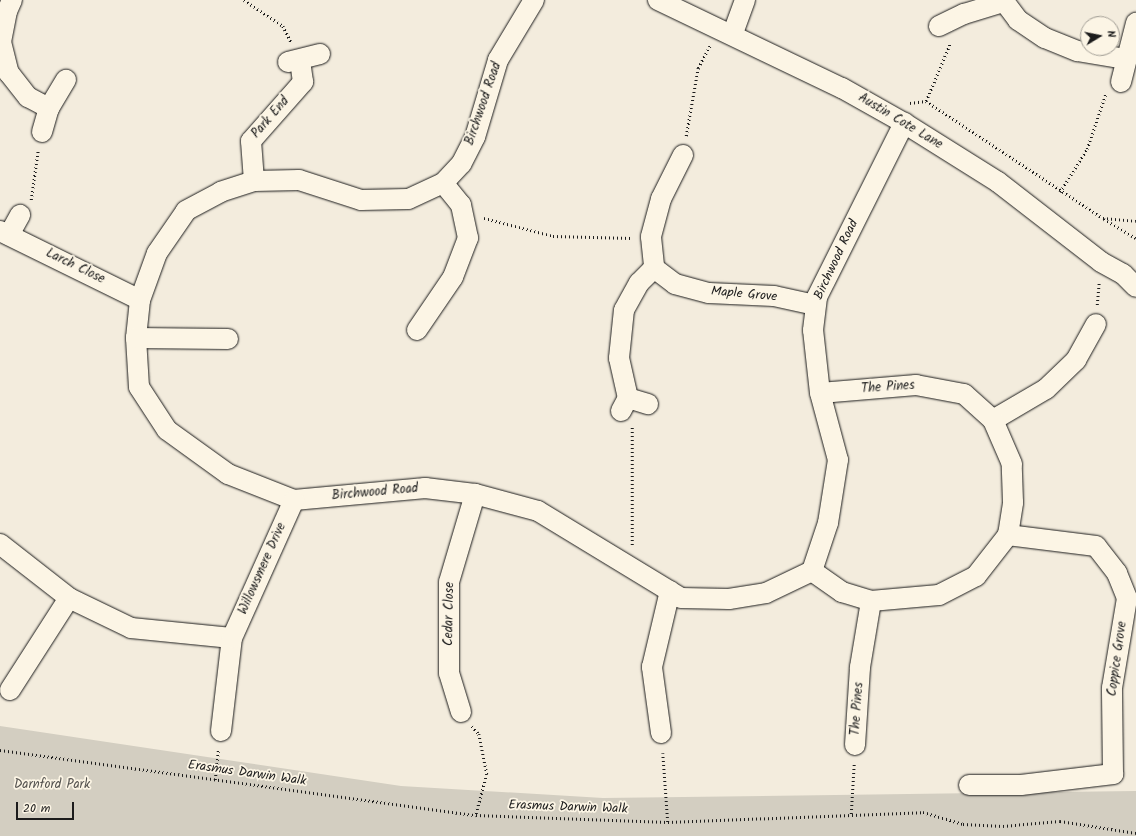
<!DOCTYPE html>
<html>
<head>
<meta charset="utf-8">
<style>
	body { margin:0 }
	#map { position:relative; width:1136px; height:836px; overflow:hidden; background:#f3ecdd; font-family:Kalam,sans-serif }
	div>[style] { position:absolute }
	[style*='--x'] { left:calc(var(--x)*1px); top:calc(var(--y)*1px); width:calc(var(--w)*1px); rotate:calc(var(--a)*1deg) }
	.green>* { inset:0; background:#d3cec1 }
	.path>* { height:2.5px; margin-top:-1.25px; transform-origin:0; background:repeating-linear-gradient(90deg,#1c1c1c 0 1px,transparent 0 4px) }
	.roads { filter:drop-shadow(0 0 1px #1c1c1c) drop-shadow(0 0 1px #1c1c1c) }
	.minor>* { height:20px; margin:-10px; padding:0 10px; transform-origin:10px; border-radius:10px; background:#fcf5e5 }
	span { translate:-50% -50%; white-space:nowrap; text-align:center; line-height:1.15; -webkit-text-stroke:3.5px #fcf5e5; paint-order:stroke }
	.street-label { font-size:13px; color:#1c1c1c }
	.park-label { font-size:13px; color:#53514e }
	.north { position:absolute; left:1080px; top:16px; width:40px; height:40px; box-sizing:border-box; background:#fcf5e5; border:1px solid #a29e95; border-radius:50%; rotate:80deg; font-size:11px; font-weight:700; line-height:16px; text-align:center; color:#1c1c1c }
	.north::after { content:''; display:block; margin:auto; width:14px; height:18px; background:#1c1c1c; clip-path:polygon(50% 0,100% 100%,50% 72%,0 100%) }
	.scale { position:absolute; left:16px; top:802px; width:58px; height:18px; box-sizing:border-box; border:2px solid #1c1c1c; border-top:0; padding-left:5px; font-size:12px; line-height:14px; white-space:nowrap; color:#1c1c1c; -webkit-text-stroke:3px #fcf5e5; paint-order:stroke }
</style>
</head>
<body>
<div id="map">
	<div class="green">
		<i style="clip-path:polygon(0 726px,401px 786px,603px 798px,1136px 791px,1136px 836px,0 836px)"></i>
	</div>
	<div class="path">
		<i style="--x:244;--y:0;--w:47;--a:33.7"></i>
		<i style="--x:283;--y:26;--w:18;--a:63"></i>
		<i style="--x:926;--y:101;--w:62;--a:-67.2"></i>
		<i style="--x:910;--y:103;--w:16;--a:-7"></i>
		<i style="--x:926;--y:101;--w:212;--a:33.5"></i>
		<i style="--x:1103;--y:218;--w:33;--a:5"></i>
		<i style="--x:686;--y:136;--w:69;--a:-80"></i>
		<i style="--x:698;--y:68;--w:26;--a:-62"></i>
		<i style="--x:1060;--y:192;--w:51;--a:-57.9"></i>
		<i style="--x:1087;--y:149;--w:59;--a:-71.3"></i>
		<i style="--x:31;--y:200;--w:50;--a:-82"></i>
		<i style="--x:484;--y:218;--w:71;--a:14.6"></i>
		<i style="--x:553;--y:236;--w:79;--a:1.5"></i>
		<i style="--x:1104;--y:219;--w:37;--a:31"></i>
		<i style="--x:1097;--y:305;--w:23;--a:-85"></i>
		<i style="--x:632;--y:545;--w:119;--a:-90"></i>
		<i style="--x:472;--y:726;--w:11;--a:49"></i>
		<i style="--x:479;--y:734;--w:41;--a:78.7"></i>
		<i style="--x:487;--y:774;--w:42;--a:105"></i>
		<i style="--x:0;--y:750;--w:480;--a:7.8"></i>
		<i style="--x:476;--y:815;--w:192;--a:2.1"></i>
		<i style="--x:668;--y:822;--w:255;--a:-2.2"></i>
		<i style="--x:923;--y:812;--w:42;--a:16.7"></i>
		<i style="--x:963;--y:824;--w:40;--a:2.9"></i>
		<i style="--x:1003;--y:826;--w:57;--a:-5"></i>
		<i style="--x:1060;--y:821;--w:77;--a:9"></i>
		<i style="--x:663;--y:753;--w:69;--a:85.9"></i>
		<i style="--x:215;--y:780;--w:31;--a:-84"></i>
		<i style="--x:851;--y:814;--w:51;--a:-86.6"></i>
	</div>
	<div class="roads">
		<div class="minor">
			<i style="--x:12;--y:0;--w:12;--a:114"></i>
			<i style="--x:7;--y:11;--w:32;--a:101"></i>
			<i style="--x:1;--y:42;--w:32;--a:76"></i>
			<i style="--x:9;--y:73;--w:31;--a:52"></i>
			<i style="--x:28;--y:97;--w:24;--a:28"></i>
			<i style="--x:534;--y:0;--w:70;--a:121"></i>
			<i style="--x:498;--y:60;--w:80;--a:106.6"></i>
			<i style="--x:475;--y:137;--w:30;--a:117"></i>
			<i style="--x:461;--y:164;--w:26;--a:133"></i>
			<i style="--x:443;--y:183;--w:38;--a:155"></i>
			<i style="--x:408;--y:199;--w:47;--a:178.8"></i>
			<i style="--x:361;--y:200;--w:65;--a:-162.1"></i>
			<i style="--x:299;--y:180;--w:45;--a:178.7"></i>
			<i style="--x:254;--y:181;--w:35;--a:162"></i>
			<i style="--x:221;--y:192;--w:40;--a:152"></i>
			<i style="--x:186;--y:211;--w:51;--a:124.6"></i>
			<i style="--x:157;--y:253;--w:50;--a:109.9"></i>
			<i style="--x:140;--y:300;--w:38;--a:96"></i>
			<i style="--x:136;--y:338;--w:49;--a:86.5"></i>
			<i style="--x:139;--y:387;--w:51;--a:56.9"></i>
			<i style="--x:167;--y:430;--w:75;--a:35.8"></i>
			<i style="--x:228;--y:474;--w:71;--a:21.5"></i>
			<i style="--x:294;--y:500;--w:132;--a:-5.2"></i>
			<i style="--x:425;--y:488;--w:50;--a:6.8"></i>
			<i style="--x:475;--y:494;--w:65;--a:15.1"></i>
			<i style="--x:538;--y:511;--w:167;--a:31.3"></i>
			<i style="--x:681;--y:598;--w:48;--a:1.2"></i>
			<i style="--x:729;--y:599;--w:37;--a:-9"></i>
			<i style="--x:766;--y:593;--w:51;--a:-25.6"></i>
			<i style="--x:812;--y:571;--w:51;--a:-71.6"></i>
			<i style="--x:828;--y:523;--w:64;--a:-81"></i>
			<i style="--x:838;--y:460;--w:69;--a:-105"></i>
			<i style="--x:820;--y:393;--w:63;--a:-96.3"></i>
			<i style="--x:813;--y:330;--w:33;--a:-83"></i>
			<i style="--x:817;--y:297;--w:195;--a:-63.4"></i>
			<i style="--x:658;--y:0;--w:204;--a:25.6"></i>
			<i style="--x:842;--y:88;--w:71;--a:29.4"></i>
			<i style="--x:904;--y:123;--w:111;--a:32.1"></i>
			<i style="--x:998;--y:182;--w:130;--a:37.8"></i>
			<i style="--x:1101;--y:262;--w:25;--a:29"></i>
			<i style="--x:1123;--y:274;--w:18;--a:45"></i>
			<i style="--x:1003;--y:0;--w:25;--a:53"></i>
			<i style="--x:1018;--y:20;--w:32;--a:34"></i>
			<i style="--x:1045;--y:38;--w:35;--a:22"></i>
			<i style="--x:1077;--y:51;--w:50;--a:9.3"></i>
			<i style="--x:939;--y:26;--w:28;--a:-26"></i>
			<i style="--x:964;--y:14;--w:41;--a:-17.1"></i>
			<i style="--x:733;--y:33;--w:35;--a:-70"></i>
			<i style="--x:288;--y:62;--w:33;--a:-14"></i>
			<i style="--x:1121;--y:82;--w:61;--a:-75.7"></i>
			<i style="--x:42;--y:132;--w:25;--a:-74"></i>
			<i style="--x:49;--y:108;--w:33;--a:-59"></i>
			<i style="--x:683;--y:155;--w:49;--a:116.6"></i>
			<i style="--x:661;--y:199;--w:39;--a:105"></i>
			<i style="--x:651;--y:237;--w:31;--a:84"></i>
			<i style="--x:654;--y:268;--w:26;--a:37"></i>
			<i style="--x:675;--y:284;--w:35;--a:15"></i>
			<i style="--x:709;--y:293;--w:65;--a:2.6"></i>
			<i style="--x:774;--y:296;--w:42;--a:12.4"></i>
			<i style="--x:254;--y:181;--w:40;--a:-94.3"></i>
			<i style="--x:251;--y:141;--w:79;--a:-48.6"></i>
			<i style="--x:303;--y:82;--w:22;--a:-98"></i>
			<i style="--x:0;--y:231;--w:156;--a:26.2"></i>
			<i style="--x:9;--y:235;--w:23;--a:-61"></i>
			<i style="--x:417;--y:330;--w:64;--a:-55.8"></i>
			<i style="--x:453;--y:277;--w:42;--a:-69"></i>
			<i style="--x:468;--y:238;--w:34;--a:-102"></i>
			<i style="--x:461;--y:205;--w:28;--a:-129"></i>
			<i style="--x:136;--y:338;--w:92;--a:0.6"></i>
			<i style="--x:628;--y:398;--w:21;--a:17"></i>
			<i style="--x:621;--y:411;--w:15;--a:-62"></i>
			<i style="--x:628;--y:398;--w:41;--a:-102.7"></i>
			<i style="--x:619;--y:358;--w:48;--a:-84.1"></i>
			<i style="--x:624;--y:310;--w:31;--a:-61"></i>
			<i style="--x:639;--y:283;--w:21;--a:-45"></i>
			<i style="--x:993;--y:420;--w:61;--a:-30.3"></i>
			<i style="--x:1046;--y:389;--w:42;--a:-44"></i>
			<i style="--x:1076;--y:360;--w:41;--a:-60.9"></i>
			<i style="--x:0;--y:544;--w:88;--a:38"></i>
			<i style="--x:69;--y:598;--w:69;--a:25.8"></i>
			<i style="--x:131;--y:628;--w:101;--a:5.7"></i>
			<i style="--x:812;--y:571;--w:37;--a:35"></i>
			<i style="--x:842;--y:592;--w:30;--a:17"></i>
			<i style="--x:871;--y:601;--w:68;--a:-5"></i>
			<i style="--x:939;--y:595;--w:42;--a:-27.2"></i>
			<i style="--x:976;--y:576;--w:52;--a:-52"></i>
			<i style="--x:1008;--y:535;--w:33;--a:-81"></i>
			<i style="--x:1013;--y:502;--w:38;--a:-92"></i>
			<i style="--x:1012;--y:464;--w:48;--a:-113.4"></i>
			<i style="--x:993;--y:420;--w:39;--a:-138"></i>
			<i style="--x:964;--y:394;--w:49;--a:-169.4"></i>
			<i style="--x:916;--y:385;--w:96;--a:175.2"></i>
			<i style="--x:10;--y:690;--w:109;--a:-57.3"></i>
			<i style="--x:461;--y:712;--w:41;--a:-107.1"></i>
			<i style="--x:449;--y:673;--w:91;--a:-90"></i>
			<i style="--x:449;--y:582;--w:92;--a:-73.5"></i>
			<i style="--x:221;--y:731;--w:94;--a:-83.3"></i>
			<i style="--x:232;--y:638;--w:151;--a:-65.8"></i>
			<i style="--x:661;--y:733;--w:67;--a:-97.8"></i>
			<i style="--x:652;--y:667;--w:78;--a:-76.7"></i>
			<i style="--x:855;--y:745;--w:78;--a:-86.3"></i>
			<i style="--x:860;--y:667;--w:67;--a:-80.5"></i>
			<i style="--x:969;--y:785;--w:52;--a:0"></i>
			<i style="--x:1021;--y:785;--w:93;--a:-6.8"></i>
			<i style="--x:1113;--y:774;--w:86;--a:-90.7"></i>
			<i style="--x:1112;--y:688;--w:91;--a:-80.5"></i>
			<i style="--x:1127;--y:598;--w:27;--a:-112"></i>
			<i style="--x:1117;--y:573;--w:34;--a:-128"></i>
			<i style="--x:1096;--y:546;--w:89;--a:-172.9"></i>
		</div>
	</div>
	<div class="street-label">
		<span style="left:484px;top:104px;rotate:-71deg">Birchwood Road</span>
		<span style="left:271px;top:118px;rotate:-49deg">Park End</span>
		<span style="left:900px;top:122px;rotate:31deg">Austin Cote Lane</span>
		<span style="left:837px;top:260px;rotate:-65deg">Birchwood Road</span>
		<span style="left:75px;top:267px;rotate:26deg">Larch Close</span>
		<span style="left:744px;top:295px;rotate:5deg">Maple Grove</span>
		<span style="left:888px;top:388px;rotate:-4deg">The Pines</span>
		<span style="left:375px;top:493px;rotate:-5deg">Birchwood Road</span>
		<span style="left:263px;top:569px;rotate:-66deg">Willowsmere Drive</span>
		<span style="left:450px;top:614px;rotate:-89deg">Cedar Close</span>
		<span style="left:1118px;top:659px;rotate:-82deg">Coppice Grove</span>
		<span style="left:858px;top:709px;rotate:-86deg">The Pines</span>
		<span style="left:247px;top:774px;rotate:8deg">Erasmus Darwin Walk</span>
		<span style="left:568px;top:808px;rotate:2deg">Erasmus Darwin Walk</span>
	</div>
	<div class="park-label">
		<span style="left:52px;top:785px">Darnford Park</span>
	</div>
	<div class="north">N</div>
	<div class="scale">20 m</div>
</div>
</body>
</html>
